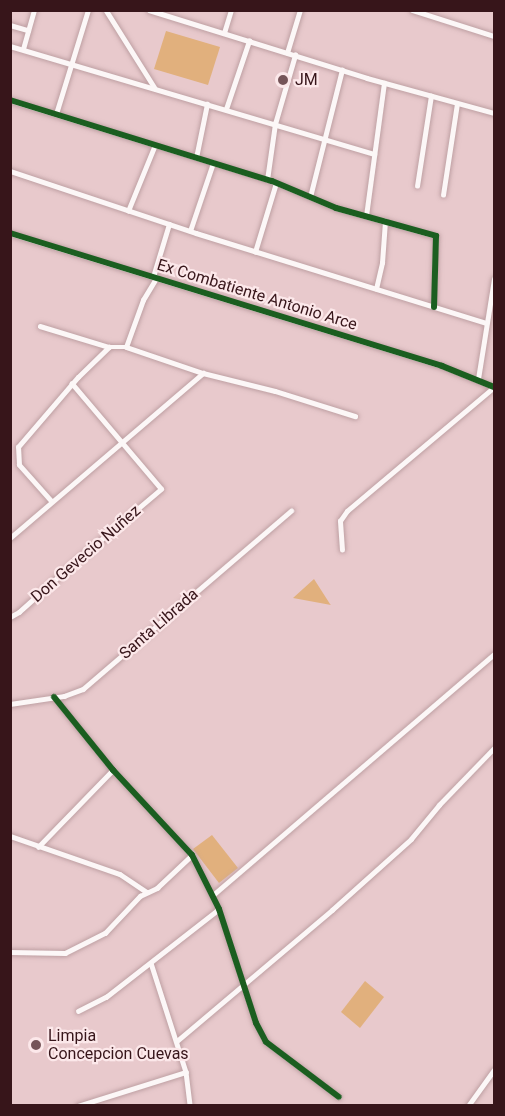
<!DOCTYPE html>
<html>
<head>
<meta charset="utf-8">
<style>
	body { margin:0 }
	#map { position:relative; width:505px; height:1116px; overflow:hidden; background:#e8c9cc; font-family:Roboto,sans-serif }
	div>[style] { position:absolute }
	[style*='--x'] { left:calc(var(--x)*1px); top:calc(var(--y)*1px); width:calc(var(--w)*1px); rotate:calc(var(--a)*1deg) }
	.green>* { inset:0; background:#e1b07d }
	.roads { filter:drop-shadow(0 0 2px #bea0a3) drop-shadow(0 0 2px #bea0a3) }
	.street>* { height:4.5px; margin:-2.25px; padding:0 2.25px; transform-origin:2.25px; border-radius:2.25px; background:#fcf7f7 }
	.cycleway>* { height:6px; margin:-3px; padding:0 3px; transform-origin:3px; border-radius:3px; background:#1b5e20 }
	.dots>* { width:16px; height:16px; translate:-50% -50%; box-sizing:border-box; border:3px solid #fce8ea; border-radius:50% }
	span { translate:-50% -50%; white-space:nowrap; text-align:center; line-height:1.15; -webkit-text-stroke:4.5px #fce8ea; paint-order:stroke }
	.poi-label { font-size:16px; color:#37151a }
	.left { translate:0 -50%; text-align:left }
	.street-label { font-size:16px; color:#37151a }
	.frame { position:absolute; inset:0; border:12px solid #37151a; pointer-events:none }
</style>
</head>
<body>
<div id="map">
	<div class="green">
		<i style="clip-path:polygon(166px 31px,220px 47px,208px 85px,154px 69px)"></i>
		<i style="clip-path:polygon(314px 579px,330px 604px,331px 605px,293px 598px)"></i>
		<i style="clip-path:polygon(212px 835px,238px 868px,219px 883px,193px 849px)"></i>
		<i style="clip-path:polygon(365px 981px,384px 997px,360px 1028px,341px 1012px)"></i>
	</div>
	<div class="roads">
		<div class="street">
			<i style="--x:106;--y:10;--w:92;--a:57.9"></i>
			<i style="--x:149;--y:10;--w:228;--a:17.3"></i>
			<i style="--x:367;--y:78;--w:132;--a:15.4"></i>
			<i style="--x:412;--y:10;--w:86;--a:17.6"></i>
			<i style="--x:10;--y:25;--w:19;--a:16"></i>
			<i style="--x:224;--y:33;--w:24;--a:-73"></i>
			<i style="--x:10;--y:46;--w:380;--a:16.5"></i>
			<i style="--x:23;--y:49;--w:41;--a:-74.2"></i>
			<i style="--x:287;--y:53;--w:45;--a:-73.2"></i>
			<i style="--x:10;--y:100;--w:274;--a:17.2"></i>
			<i style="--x:272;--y:181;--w:69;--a:22.9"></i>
			<i style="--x:336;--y:208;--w:104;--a:15.6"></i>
			<i style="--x:436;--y:236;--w:71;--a:91.6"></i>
			<i style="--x:226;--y:109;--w:72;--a:-71.3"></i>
			<i style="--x:56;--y:114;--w:109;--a:-72.9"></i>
			<i style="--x:196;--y:158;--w:55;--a:-78.5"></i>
			<i style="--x:10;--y:171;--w:196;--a:18.4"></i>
			<i style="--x:196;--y:233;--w:304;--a:17.2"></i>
			<i style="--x:267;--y:180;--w:57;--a:-81.9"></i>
			<i style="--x:275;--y:124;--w:72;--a:-73.8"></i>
			<i style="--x:417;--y:186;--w:91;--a:-81.2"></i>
			<i style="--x:443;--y:195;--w:92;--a:-81.3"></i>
			<i style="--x:310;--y:197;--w:131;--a:-75.9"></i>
			<i style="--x:128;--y:211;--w:71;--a:-67.8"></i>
			<i style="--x:366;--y:216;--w:134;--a:-82.3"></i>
			<i style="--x:190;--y:231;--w:72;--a:-71.3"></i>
			<i style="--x:10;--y:233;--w:452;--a:17.1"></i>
			<i style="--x:442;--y:366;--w:56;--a:22"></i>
			<i style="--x:255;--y:252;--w:72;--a:-73.1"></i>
			<i style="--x:153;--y:277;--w:55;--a:-73.2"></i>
			<i style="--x:376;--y:289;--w:27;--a:-77"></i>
			<i style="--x:382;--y:263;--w:42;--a:-85.9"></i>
			<i style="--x:40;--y:326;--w:72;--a:16.9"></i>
			<i style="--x:109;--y:347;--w:17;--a:0"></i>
			<i style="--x:126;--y:347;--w:81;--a:18.7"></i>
			<i style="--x:203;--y:373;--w:74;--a:14"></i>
			<i style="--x:275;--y:391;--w:84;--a:17.4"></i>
			<i style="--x:126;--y:347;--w:50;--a:-70.1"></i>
			<i style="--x:143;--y:300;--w:26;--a:-59"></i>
			<i style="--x:478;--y:379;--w:101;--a:-80.9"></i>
			<i style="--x:51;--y:501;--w:48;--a:-131.6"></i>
			<i style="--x:19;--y:465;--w:18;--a:-93"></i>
			<i style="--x:18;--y:447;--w:92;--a:-49.4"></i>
			<i style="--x:78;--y:377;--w:43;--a:-44.1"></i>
			<i style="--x:10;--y:538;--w:254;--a:-40.5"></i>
			<i style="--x:342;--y:550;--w:29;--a:-94"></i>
			<i style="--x:340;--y:521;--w:12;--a:-55"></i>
			<i style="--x:347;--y:511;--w:192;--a:-40.1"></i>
			<i style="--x:10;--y:617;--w:10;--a:-29"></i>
			<i style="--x:19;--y:612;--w:78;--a:-41.9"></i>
			<i style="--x:77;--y:560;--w:110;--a:-40.2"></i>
			<i style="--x:161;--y:489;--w:138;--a:-130.3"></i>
			<i style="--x:54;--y:697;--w:94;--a:51.1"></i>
			<i style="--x:113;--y:770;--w:116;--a:47.1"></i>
			<i style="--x:192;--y:855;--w:60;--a:63.4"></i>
			<i style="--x:219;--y:909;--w:120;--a:72"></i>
			<i style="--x:256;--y:1023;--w:21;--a:62"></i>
			<i style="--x:266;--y:1042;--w:91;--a:37"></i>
			<i style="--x:10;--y:704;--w:55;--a:-8.4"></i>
			<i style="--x:64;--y:696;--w:20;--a:-20"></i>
			<i style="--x:83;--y:689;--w:274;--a:-40.6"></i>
			<i style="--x:10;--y:836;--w:116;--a:19.1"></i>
			<i style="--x:120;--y:874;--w:32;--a:34"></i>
			<i style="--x:38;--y:847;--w:107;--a:-45.8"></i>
			<i style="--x:213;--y:895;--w:370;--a:-40.6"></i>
			<i style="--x:10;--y:952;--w:55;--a:1"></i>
			<i style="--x:65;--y:953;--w:45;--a:-26.6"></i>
			<i style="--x:105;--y:933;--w:51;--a:-46.6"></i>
			<i style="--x:140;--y:896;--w:19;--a:-25"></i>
			<i style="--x:157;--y:888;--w:48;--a:-43.3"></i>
			<i style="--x:151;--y:963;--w:114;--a:72.2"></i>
			<i style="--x:186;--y:1072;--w:34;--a:83"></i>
			<i style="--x:78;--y:1011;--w:31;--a:-27"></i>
			<i style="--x:106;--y:997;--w:143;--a:-37.9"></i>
			<i style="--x:177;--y:1041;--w:203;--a:-40.2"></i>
			<i style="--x:332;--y:910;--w:106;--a:-41.9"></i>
			<i style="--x:411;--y:839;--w:44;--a:-50.5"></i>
			<i style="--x:439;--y:805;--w:79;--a:-46"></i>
			<i style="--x:78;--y:1106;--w:113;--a:-17.5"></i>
			<i style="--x:468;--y:1106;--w:44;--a:-54.2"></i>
		</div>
	</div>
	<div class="cycleway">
		<i style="--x:10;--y:100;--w:274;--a:17.2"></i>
		<i style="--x:272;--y:181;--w:69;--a:22.9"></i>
		<i style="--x:336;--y:208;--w:104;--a:15.6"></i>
		<i style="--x:436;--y:236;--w:71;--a:91.6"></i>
		<i style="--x:10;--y:233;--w:452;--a:17.1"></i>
		<i style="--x:442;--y:366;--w:56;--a:22"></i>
		<i style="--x:54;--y:697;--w:94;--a:51.1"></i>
		<i style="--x:113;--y:770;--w:116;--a:47.1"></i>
		<i style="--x:192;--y:855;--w:60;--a:63.4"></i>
		<i style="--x:219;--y:909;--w:120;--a:72"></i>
		<i style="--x:256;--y:1023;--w:21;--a:62"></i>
		<i style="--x:266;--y:1042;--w:91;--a:37"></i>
	</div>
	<div class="dots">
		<i style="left:283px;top:80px;background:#755458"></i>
		<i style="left:36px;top:1045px;background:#755458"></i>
	</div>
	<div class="poi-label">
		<span class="left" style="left:295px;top:80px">JM</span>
		<span class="left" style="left:48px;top:1045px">Limpia<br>Concepcion Cuevas</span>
	</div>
	<div class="street-label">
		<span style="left:257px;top:295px;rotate:17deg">Ex Combatiente Antonio Arce</span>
		<span style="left:86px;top:554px;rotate:-41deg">Don Gevecio Nuñez</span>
		<span style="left:159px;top:624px;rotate:-41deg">Santa Librada</span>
	</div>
	<div class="frame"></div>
</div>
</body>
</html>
